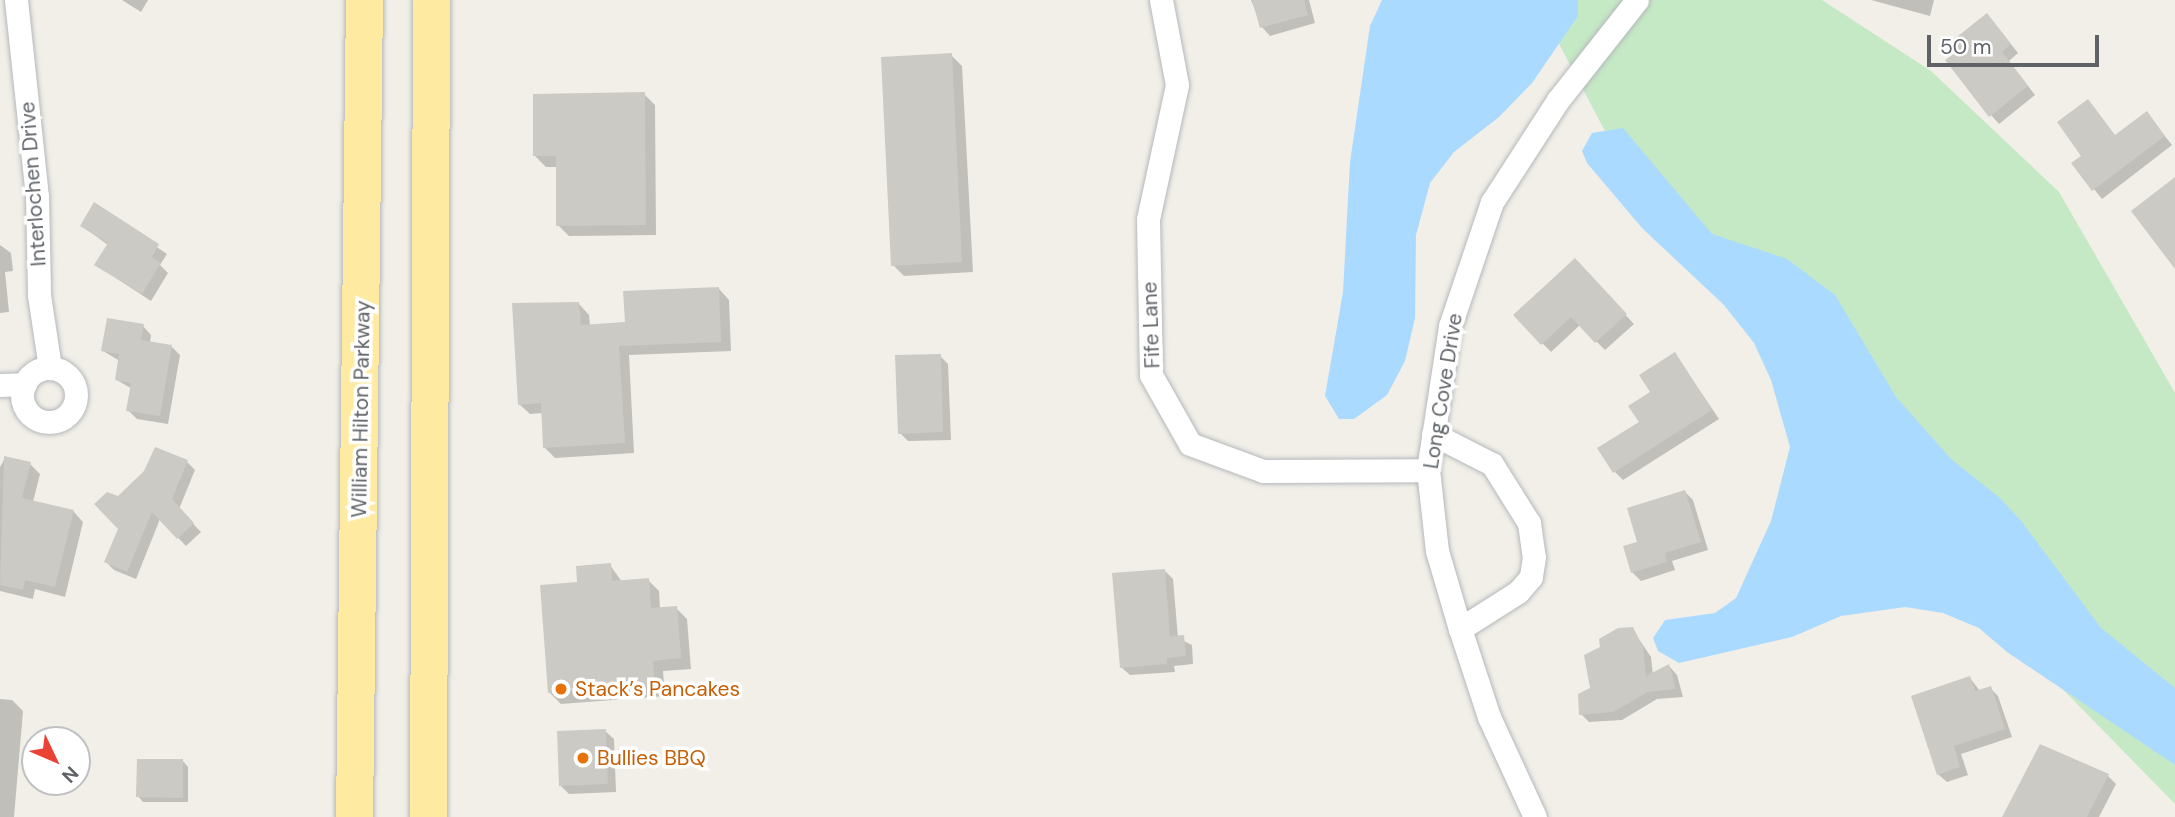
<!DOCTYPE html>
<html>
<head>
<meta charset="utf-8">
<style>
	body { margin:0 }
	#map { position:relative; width:2175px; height:817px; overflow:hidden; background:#f1efe8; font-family:"DM Sans",sans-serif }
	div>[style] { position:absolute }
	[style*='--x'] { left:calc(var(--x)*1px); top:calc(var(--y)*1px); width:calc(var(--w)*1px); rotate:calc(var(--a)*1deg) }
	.green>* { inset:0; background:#c5e8c5 }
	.water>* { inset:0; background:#aadaff }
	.shadow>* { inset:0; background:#0003 }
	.building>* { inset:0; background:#cccac5 }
	.roads { filter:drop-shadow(0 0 2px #b5b8bc) drop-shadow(0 0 2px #b5b8bc) }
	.minor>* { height:23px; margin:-11.5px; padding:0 11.5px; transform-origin:11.5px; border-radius:11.5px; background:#fff }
	.minor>.ring { margin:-11.5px; padding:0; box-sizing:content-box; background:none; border:23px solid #fff; border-radius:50% }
	.trunk>* { height:37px; margin:-18.5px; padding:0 18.5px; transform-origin:18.5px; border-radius:18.5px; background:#feeaa1 }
	.dots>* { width:19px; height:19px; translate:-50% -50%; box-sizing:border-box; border:4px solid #fff; border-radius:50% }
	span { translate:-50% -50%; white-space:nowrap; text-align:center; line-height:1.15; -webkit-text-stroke:7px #fff; paint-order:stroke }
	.street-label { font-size:21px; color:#5f6368 }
	.food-label { font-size:21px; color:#c56008 }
	.left { translate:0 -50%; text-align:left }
	.north { position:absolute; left:21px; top:726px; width:70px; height:70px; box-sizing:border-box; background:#fff; border:2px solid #bfc1c3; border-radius:50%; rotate:134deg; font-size:19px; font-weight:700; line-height:28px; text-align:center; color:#5f6368 }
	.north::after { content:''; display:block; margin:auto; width:24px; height:32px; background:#ea4335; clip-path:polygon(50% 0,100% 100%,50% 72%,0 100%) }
	.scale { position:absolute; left:1927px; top:35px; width:172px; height:32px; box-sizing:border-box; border:4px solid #5f6368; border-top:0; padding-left:9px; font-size:21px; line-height:24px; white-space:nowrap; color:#5f6368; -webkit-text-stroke:5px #fff; paint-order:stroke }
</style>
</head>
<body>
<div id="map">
	<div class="green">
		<i style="clip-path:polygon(1536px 0,1822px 0,1931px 71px,2059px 192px,2175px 393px,2175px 804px,1907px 530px,1627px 173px)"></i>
	</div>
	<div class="water">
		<i style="clip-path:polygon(1382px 0,1578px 0,1578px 16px,1532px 83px,1499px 117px,1454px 152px,1430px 183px,1416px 235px,1415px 318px,1405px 361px,1387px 395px,1354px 419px,1339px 419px,1325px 396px,1343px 292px,1350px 162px,1370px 26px)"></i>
		<i style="clip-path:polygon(1623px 128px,1712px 234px,1787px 259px,1835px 295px,1896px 397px,1951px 459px,2000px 498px,2022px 522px,2101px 628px,2175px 688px,2175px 765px,2007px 652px,1979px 628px,1943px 613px,1905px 607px,1841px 616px,1792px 637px,1679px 663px,1658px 651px,1653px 638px,1665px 620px,1715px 613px,1736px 598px,1771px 521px,1790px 447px,1771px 380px,1754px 343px,1724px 305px,1642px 228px,1587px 163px,1582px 151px,1592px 133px)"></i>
	</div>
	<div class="shadow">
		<i style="clip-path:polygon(122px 0,148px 0,141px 12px)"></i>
		<i style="clip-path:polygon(1251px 0,1309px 0,1315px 23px,1270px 36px,1262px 27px)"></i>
		<i style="clip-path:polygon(1871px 0,1934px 0,1930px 16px)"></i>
		<i style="clip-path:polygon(1995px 24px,2018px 53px,2009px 61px,2035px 95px,1999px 124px,1991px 115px)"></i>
		<i style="clip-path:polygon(951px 55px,962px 66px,973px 272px,904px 276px,893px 265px)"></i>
		<i style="clip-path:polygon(644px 94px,655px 105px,656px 235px,569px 236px,558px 225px,558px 167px,546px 167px,535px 156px)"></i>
		<i style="clip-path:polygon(2088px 101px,2116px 137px,2147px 114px,2172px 145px,2102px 199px,2074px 164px,2084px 156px)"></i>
		<i style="clip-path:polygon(95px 205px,167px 254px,160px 265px,168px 273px,151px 301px,96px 265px,108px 245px,82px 226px)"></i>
		<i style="clip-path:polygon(0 245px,11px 253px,13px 271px,5px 272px,9px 312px,0 313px)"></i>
		<i style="clip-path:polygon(1583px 269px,1634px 324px,1605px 350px,1580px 325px,1551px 352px,1516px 316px)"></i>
		<i style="clip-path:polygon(719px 289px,729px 300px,731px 351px,629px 355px,634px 453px,555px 458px,545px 448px,543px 413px,530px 414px,519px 404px,579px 304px,589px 315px,590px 326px,626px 323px)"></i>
		<i style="clip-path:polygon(143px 326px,151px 335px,150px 343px,171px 346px,180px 355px,168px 424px,137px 419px,128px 410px,132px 389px,117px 380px,120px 361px,103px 351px)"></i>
		<i style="clip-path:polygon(1675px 354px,1719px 419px,1623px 480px,1615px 472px)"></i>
		<i style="clip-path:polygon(940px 356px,948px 364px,951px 440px,908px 441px,900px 433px)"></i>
		<i style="clip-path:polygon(5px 458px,30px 464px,40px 474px,33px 502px,73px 511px,83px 522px,65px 597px,35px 589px,33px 599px,0 591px,0 467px)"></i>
		<i style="clip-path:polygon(187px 462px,195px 470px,179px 509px,201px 532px,186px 546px,160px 519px,136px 579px,114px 570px,106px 562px,120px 529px,118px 498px)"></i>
		<i style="clip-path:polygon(1685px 492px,1693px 500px,1708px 550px,1672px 561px,1675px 570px,1641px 581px,1632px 572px,1639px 543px)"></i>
		<i style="clip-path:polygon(610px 565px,622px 582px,648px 580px,659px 591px,660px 609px,676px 608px,687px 619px,691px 669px,663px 671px,665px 696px,561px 704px,550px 693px,578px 583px)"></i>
		<i style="clip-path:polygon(1165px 571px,1173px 579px,1178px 638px,1192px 645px,1193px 664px,1174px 666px,1175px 672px,1130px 675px,1121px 667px)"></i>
		<i style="clip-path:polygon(1632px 629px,1651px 657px,1653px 675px,1669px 666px,1677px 675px,1683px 697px,1657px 699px,1622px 720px,1589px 722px,1581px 714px,1592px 689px)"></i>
		<i style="clip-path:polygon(1970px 678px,1980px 691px,1990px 688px,1998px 696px,2012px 737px,1961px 754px,1968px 775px,1947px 782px,1938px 774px)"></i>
		<i style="clip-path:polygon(0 699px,12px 700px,23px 711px,14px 817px,0 817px)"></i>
		<i style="clip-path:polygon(605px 731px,614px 739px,616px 792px,569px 794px,561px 786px)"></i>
		<i style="clip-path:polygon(183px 761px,188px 767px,188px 802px,143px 802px,138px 796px)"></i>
		<i style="clip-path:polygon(2108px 776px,2116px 784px,2099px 817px,2004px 817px)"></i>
	</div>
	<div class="building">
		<i style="clip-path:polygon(1252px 0,1304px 0,1308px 15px,1260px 28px)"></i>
		<i style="clip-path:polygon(1987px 13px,2011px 44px,2002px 52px,2028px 86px,1989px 117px,1945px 60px,1955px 53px,1948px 44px)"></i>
		<i style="clip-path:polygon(952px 53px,962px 262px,891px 266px,881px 57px)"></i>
		<i style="clip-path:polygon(645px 92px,646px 225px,556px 226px,556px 156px,533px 156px,533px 94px)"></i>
		<i style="clip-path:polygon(2088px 99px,2115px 135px,2147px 111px,2165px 136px,2092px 191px,2071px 163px,2081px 156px,2057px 122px)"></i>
		<i style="clip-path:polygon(2175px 177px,2175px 269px,2131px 211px)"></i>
		<i style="clip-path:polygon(94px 202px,159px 244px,152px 257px,161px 263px,142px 294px,94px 265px,108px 243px,80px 226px)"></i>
		<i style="clip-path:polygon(1575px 258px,1627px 314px,1595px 343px,1571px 317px,1541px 345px,1513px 315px)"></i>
		<i style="clip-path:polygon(719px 287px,721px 342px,619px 346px,625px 443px,543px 448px,541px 403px,518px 405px,512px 303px,579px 302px,581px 325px,625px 322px,623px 291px)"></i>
		<i style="clip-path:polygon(107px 318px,144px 324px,141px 340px,172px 345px,160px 416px,126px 411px,131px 383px,115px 380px,119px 354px,101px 351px)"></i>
		<i style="clip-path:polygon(1675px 352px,1712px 410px,1613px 473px,1597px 448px,1639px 422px,1628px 406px,1650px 392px,1639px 375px)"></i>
		<i style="clip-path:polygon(941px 354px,943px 432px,898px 434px,895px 355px)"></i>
		<i style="clip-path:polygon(155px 447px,188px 460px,172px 499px,194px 523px,177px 539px,152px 512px,127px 572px,104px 562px,118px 529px,94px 504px,107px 492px,118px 496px,144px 471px)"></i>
		<i style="clip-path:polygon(4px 456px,31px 462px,22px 498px,74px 510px,55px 587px,25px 580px,23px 590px,0 585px)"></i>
		<i style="clip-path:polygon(1685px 490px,1701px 542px,1665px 553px,1667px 562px,1631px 573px,1623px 546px,1637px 542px,1627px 508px)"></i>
		<i style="clip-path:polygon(611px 563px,612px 581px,649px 578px,651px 608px,677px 606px,681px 658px,653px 661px,655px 685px,548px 693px,540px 585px,577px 582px,576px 566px)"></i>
		<i style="clip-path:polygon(1165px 569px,1170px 636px,1184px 635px,1186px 656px,1167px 658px,1167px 664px,1120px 668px,1112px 573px)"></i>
		<i style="clip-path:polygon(1633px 627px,1643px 647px,1646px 676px,1669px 664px,1676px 689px,1648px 692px,1613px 712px,1579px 715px,1578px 694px,1590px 688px,1584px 655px,1600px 647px,1599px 639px,1618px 628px)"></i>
		<i style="clip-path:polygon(1970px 676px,1975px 691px,1991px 686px,2005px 729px,1954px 746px,1960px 767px,1937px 775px,1911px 696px)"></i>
		<i style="clip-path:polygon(606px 729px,608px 784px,559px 786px,557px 731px)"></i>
		<i style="clip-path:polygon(2040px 744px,2109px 774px,2087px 817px,2002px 817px)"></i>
		<i style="clip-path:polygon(137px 759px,183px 759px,183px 798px,136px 797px)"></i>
	</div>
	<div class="roads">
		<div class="minor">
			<i style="--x:16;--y:0;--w:197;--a:83.9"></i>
			<i style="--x:37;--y:196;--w:99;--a:88.8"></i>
			<i style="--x:39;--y:295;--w:74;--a:81.4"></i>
			<i style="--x:1161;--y:0;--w:86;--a:79.3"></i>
			<i style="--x:1177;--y:85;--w:137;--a:102.2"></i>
			<i style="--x:1148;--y:219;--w:156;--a:88.9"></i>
			<i style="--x:1151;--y:375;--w:79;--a:60.5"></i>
			<i style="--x:1190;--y:444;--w:78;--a:20.3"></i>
			<i style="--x:1263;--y:471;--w:165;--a:-0.3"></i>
			<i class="ring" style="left:22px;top:368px;width:31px;height:31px"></i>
			<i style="--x:0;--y:385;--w:25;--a:-2"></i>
			<i style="--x:1433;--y:434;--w:66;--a:27"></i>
			<i style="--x:1492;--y:464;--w:70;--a:57.9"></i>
			<i style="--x:1529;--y:523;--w:34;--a:82"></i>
			<i style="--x:1534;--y:557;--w:20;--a:99"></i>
			<i style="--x:1531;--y:577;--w:20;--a:131"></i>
			<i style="--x:1518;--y:592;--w:69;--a:147.5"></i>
			<i style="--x:1535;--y:817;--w:110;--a:-114.7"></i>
			<i style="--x:1489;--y:717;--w:93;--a:-108.2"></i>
			<i style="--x:1460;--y:629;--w:81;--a:-106.4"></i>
			<i style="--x:1437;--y:551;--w:81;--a:-96.3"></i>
			<i style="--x:1428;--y:470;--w:146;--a:-81.3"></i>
			<i style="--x:1450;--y:326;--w:131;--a:-71.3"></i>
			<i style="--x:1492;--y:202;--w:121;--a:-57.1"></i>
			<i style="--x:1558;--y:100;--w:127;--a:-51.7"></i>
		</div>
		<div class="trunk">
			<i style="--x:354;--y:817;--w:817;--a:-89.3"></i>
			<i style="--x:428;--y:817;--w:817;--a:-89.79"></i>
		</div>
	</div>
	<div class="dots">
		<i style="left:561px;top:689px;background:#e8710a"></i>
		<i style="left:583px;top:758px;background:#e8710a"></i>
	</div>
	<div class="street-label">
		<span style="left:33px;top:184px;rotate:-94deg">Interlochen Drive</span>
		<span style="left:1151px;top:325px;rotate:-92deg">Fife Lane</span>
		<span style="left:1443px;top:391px;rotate:-81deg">Long Cove Drive</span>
		<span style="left:361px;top:409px;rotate:-89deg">William Hilton Parkway</span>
	</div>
	<div class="food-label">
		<span class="left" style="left:575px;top:689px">Stack’s Pancakes</span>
		<span class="left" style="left:597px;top:758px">Bullies BBQ</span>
	</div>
	<div class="north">N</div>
	<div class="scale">50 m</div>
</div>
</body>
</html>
